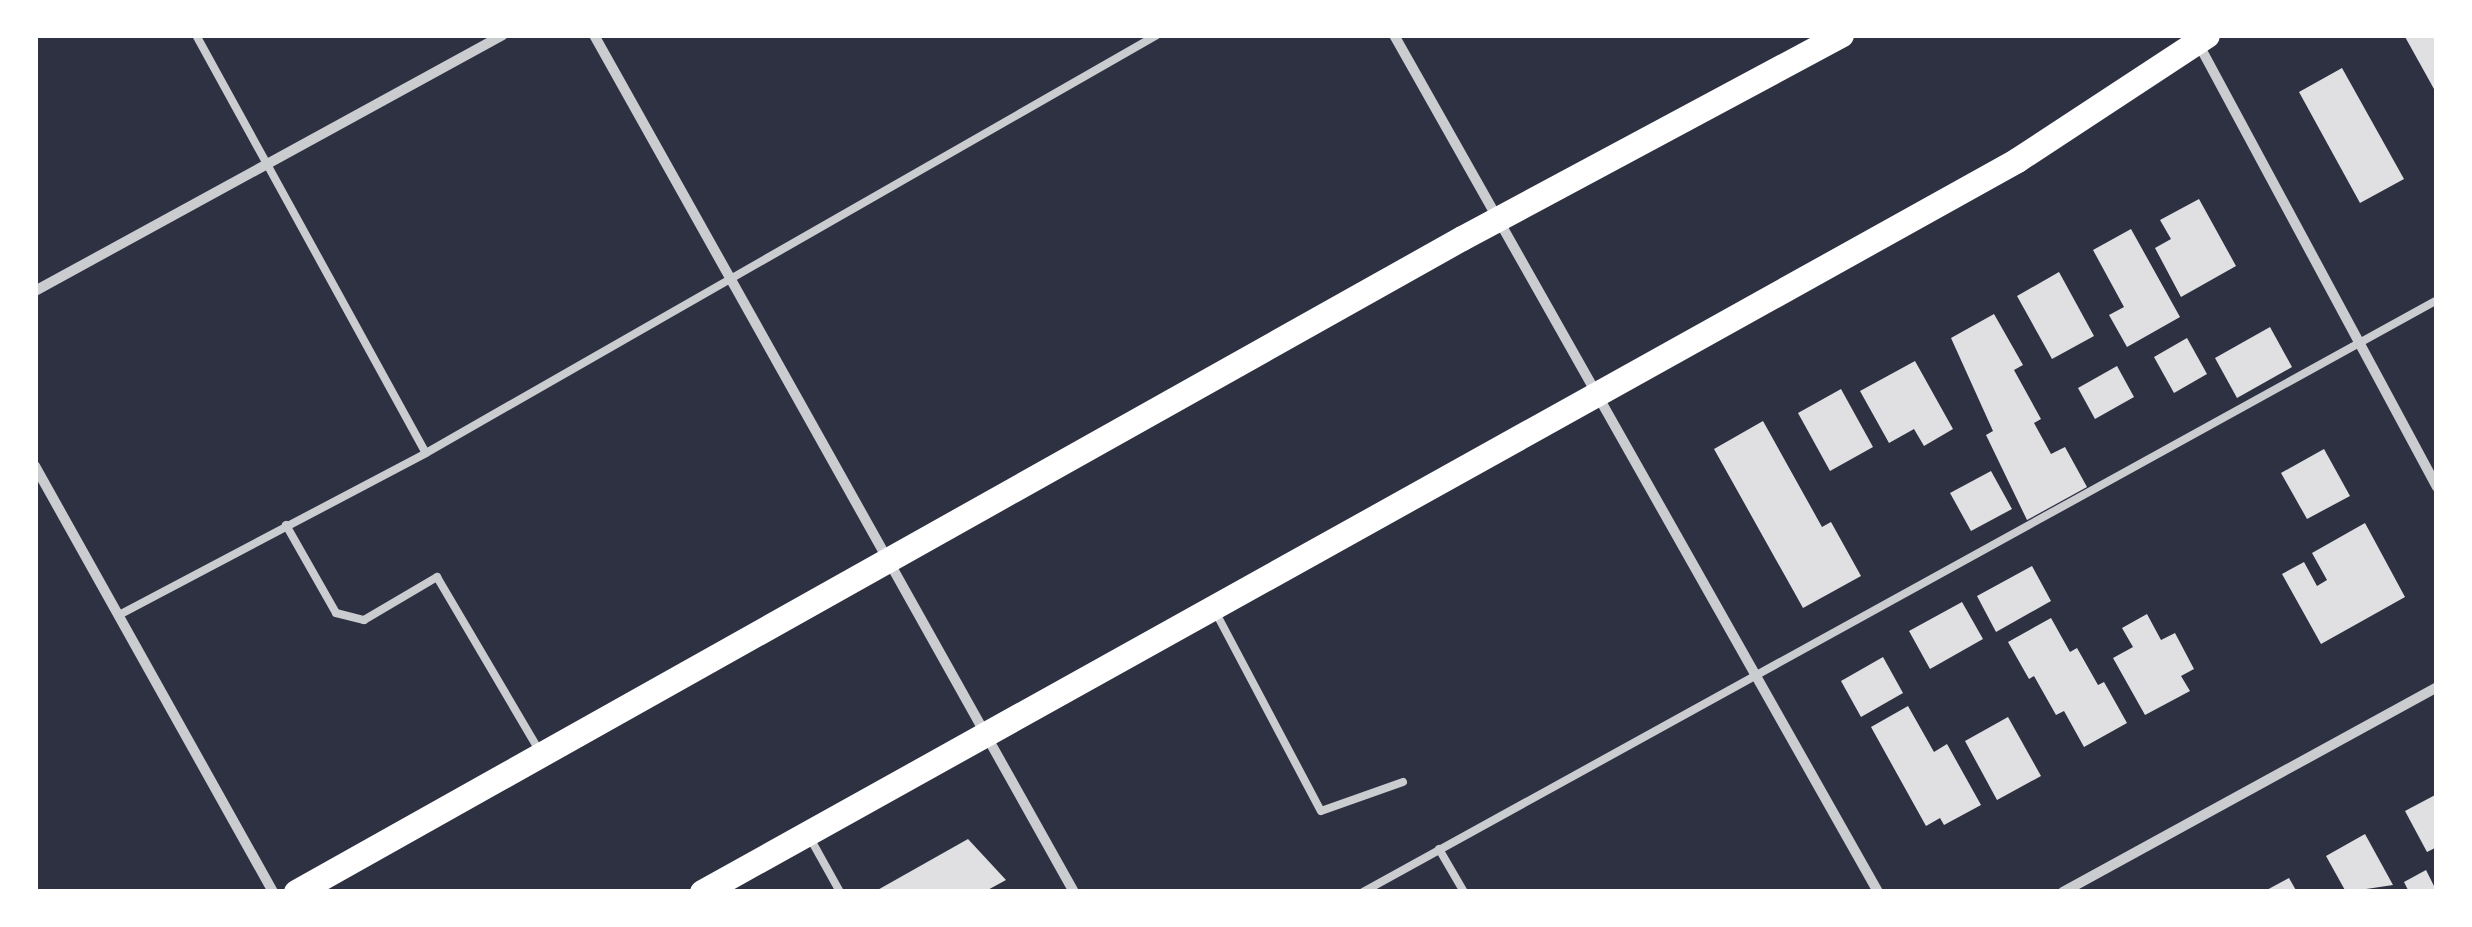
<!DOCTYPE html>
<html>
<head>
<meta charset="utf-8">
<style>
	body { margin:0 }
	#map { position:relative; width:2472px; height:927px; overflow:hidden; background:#2d3142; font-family:Lora,serif }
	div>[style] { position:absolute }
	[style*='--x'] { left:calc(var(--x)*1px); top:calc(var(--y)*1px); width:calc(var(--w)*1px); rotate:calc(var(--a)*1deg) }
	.building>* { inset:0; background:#e0e0e3 }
	.service>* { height:8px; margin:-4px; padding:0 4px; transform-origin:4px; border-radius:4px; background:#caccd0 }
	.minor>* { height:10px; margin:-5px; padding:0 5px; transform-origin:5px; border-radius:5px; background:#caccd0 }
	.primary>* { height:25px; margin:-12.5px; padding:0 12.5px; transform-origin:12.5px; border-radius:12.5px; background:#fff }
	span { translate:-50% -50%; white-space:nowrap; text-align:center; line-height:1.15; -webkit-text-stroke:10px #fff; paint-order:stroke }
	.frame { position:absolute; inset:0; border:38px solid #fff; pointer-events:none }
</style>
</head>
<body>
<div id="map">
	<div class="building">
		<i style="clip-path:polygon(2404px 35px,2437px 35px,2437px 87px,2434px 89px)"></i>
		<i style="clip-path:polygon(2342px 68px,2404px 179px,2360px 203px,2299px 92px)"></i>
		<i style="clip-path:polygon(2199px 199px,2236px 266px,2181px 297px,2155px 248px,2171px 239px,2160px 220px)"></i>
		<i style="clip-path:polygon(2131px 229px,2180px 317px,2127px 347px,2109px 315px,2124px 307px,2093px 250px)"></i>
		<i style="clip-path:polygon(2059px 272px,2094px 336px,2052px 359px,2017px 296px)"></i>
		<i style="clip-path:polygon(1994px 314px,2023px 365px,2014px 370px,2041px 419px,2034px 423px,2051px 454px,2065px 447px,2087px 487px,2027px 520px,1986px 435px,1993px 431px,1951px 338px)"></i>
		<i style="clip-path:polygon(2270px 327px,2292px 367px,2237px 398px,2215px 358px)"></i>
		<i style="clip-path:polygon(2187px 338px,2207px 374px,2174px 393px,2154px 357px)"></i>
		<i style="clip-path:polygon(1915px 361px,1953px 429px,1924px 446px,1914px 429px,1889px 443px,1860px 391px)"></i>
		<i style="clip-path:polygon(2117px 366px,2134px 397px,2095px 419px,2078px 388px)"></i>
		<i style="clip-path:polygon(1841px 389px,1873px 447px,1830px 471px,1798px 413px)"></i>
		<i style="clip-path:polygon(1763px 421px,1822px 527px,1831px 522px,1861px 576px,1803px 608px,1714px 449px)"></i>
		<i style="clip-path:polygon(2324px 449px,2350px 496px,2307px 519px,2281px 473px)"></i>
		<i style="clip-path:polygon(1991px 471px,2012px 509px,1971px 531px,1950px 493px)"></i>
		<i style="clip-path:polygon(2365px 523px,2405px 597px,2321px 644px,2282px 574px,2304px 562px,2317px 586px,2327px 580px,2312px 553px)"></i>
		<i style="clip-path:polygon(2032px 566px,2051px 601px,1996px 632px,1977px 596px)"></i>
		<i style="clip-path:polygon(1962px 602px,1983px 639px,1930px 669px,1909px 631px)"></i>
		<i style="clip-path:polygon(2147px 614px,2161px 640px,2175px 633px,2194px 669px,2181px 676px,2190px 691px,2145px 715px,2113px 658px,2133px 647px,2122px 628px)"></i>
		<i style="clip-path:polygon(2051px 618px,2070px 652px,2077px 648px,2098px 685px,2104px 682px,2127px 723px,2084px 747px,2064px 711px,2056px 715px,2034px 676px,2029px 679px,2008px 642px)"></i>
		<i style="clip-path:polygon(1883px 657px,1903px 693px,1861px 717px,1841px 681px)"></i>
		<i style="clip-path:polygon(1908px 706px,1934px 752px,1947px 744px,1981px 805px,1944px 825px,1940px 818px,1926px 826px,1871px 727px)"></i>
		<i style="clip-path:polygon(2008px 717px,2041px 776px,1997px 800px,1965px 741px)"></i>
		<i style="clip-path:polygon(2437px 794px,2437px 847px,2427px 852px,2405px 811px)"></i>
		<i style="clip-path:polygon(2365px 834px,2393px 885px,2346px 892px,2326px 856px)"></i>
		<i style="clip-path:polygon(968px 839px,1006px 880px,984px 892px,874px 892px)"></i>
		<i style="clip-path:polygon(2426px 870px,2437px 892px,2409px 892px,2404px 882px)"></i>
		<i style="clip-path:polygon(2289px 878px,2297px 892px,2263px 892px)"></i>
	</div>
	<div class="service">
		<i style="--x:196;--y:35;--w:477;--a:61.2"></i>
		<i style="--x:286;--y:525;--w:101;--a:60.4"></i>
		<i style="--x:336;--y:613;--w:29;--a:14"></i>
		<i style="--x:364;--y:620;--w:85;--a:-30.5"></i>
		<i style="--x:437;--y:577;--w:203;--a:59.5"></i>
		<i style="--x:1216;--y:613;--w:224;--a:62.1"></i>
		<i style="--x:1321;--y:811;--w:87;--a:-19.5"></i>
		<i style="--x:119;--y:615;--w:347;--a:-27.8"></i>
		<i style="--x:426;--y:453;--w:842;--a:-29.76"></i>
		<i style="--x:810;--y:838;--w:62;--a:60.9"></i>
		<i style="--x:1439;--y:849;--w:50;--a:59.8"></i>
		<i style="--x:1363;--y:892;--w:1226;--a:-28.86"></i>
	</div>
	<div class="minor">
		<i style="--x:594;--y:35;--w:982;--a:60.75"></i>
		<i style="--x:1394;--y:35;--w:984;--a:60.54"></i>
		<i style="--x:2198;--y:43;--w:504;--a:61.71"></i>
		<i style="--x:35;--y:291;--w:533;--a:-28.68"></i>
		<i style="--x:35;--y:466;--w:488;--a:60.8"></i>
		<i style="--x:2063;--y:892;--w:426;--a:-28.7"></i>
	</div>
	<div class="primary">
		<i style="--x:296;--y:892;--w:1337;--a:-29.29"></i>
		<i style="--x:1462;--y:238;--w:430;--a:-28.2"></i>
		<i style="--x:702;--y:892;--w:1505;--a:-29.1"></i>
		<i style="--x:2017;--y:160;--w:227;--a:-33.3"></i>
	</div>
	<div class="frame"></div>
</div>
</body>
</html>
